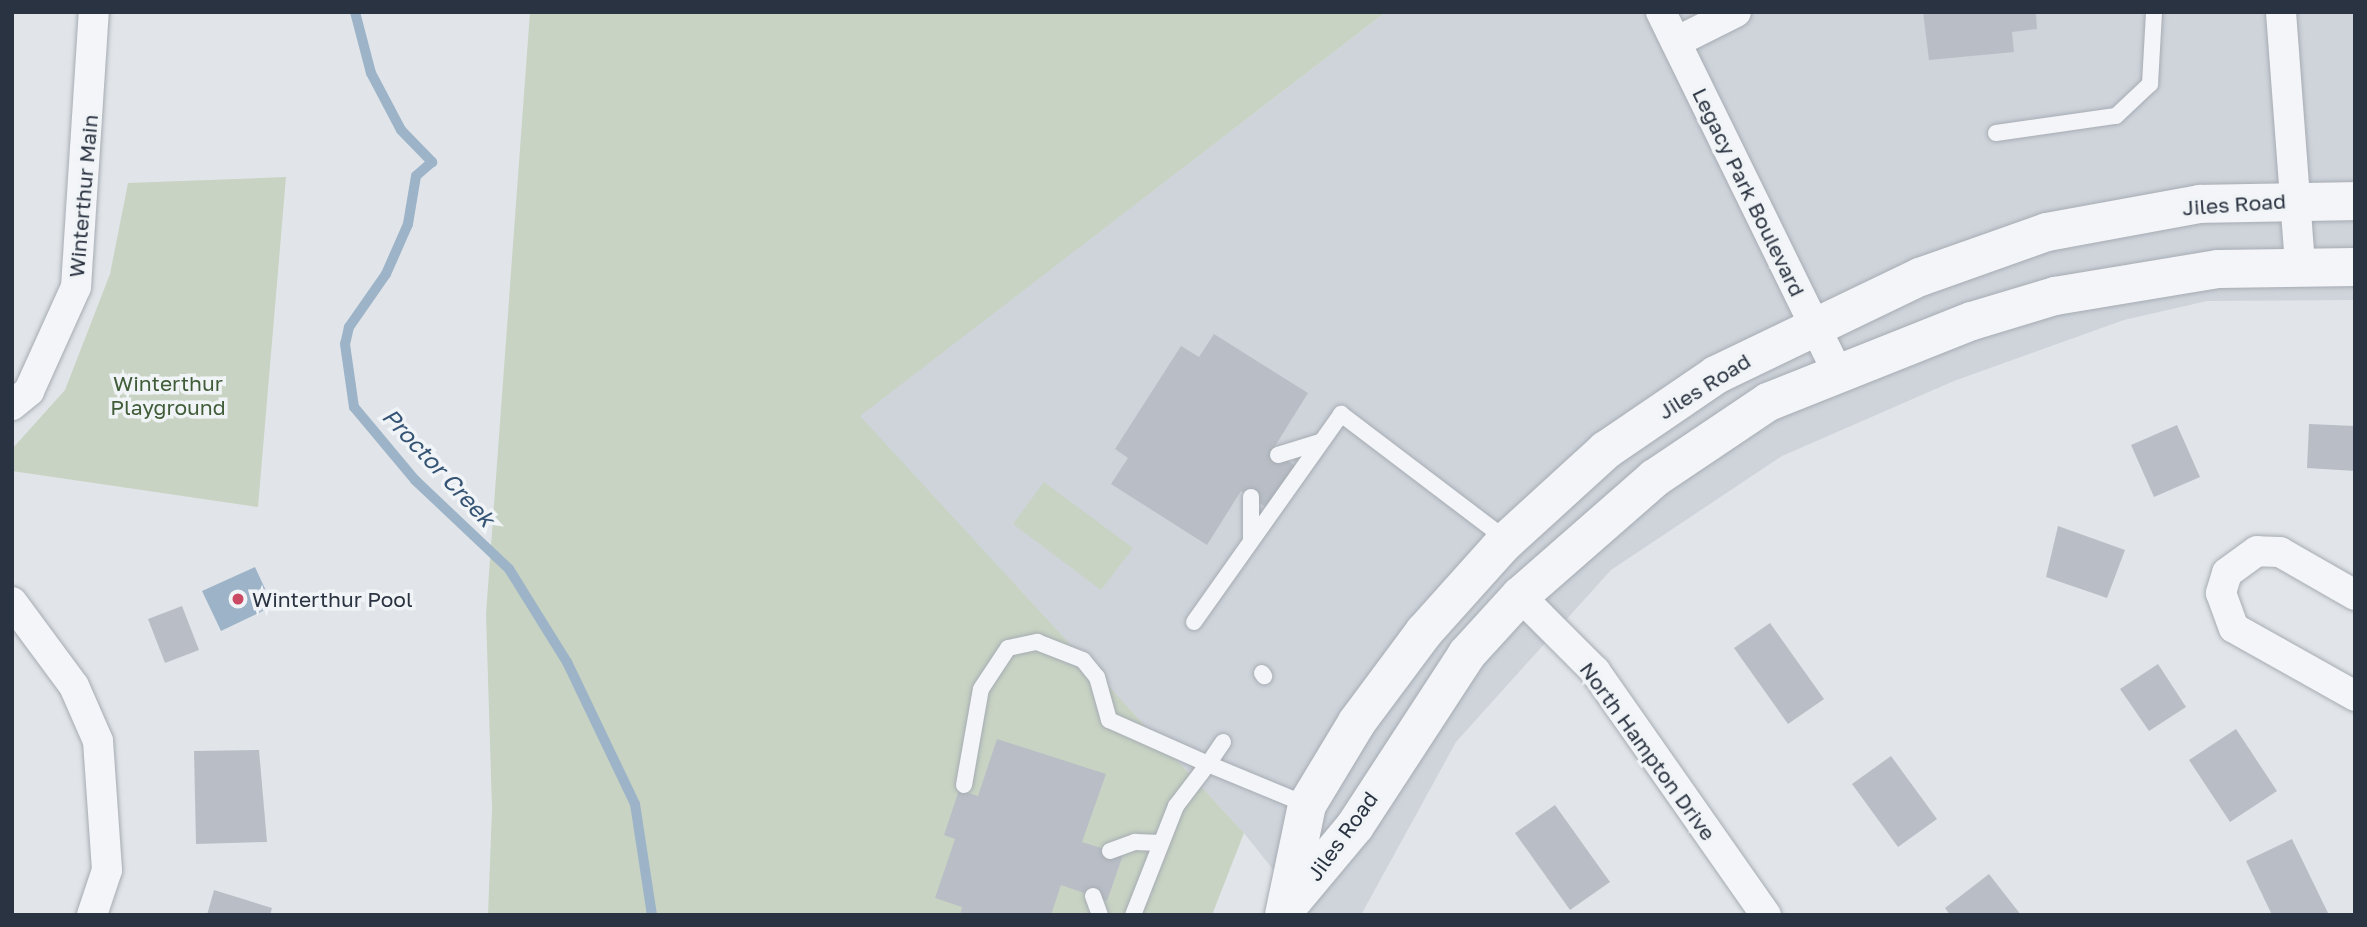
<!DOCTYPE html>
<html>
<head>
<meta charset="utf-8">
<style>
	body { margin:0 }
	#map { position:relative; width:2367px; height:927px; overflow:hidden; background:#e1e5e9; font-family:"Golos Text",sans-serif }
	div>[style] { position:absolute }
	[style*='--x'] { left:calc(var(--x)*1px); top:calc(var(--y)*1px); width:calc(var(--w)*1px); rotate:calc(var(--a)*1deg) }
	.built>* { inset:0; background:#cfd4db }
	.green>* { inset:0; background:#c8d3c3 }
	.water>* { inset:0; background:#9db4c8 }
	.stream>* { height:10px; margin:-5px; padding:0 5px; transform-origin:5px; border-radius:5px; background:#9db4c8 }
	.building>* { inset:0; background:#b9bec6 }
	.roads { filter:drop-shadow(0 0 2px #a6acb3) drop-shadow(0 0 2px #a6acb3) }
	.service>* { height:16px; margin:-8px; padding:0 8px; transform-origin:8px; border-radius:8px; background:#f4f5f8 }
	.minor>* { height:30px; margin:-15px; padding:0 15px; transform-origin:15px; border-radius:15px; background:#f4f5f8 }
	.tertiary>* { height:38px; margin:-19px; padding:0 19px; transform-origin:19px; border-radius:19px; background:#f4f5f8 }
	.dots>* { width:19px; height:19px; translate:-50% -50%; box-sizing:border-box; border:4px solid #f1f4f7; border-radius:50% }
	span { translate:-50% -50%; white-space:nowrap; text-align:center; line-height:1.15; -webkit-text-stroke:7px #f1f4f7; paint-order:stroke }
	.street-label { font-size:21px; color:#2a3341 }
	.park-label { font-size:21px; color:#405c38 }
	.poi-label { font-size:21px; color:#2a3341 }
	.left { translate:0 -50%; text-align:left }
	.water-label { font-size:23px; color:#355474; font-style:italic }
	.frame { position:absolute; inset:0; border:14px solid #2a3341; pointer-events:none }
</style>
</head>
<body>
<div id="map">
	<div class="built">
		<i style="clip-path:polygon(1386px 12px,2355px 12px,2355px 300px,2207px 301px,2124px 320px,1954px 381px,1782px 456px,1611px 570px,1456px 742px,1361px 915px,1309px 915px,1244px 833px,859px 416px)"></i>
	</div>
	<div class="green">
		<i style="clip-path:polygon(530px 12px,1386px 12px,860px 416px,1244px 833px,1212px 915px,488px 915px,492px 809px,486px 614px)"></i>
		<i style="clip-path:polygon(286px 177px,258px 507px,12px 471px,12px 449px,65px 390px,110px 274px,128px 183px)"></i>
		<i style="clip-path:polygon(1044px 482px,1133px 548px,1101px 590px,1013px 524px)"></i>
	</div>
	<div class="water">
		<i style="clip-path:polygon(255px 567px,273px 606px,221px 631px,202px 591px)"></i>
	</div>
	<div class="stream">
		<i style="--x:355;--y:12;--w:63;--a:75.3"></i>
		<i style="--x:371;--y:73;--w:64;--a:62.2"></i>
		<i style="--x:401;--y:130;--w:45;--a:45.9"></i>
		<i style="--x:432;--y:162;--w:21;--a:139"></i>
		<i style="--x:416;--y:176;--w:49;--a:99.5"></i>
		<i style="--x:408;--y:224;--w:55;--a:113.7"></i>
		<i style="--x:386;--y:274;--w:65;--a:124.9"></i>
		<i style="--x:349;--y:327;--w:17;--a:103"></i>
		<i style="--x:345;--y:344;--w:64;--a:81.9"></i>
		<i style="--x:354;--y:407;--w:95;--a:50.1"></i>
		<i style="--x:415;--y:480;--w:129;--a:43.4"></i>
		<i style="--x:509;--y:569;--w:110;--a:58.1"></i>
		<i style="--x:567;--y:662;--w:157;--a:64.4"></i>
		<i style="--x:635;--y:804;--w:112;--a:81.3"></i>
	</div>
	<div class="building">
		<i style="clip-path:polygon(1923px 12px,2036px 12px,2037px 29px,2012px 32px,2014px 52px,1929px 60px)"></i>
		<i style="clip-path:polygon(1214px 334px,1308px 393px,1272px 451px,1296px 466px,1269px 509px,1241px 491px,1207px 545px,1111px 484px,1128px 458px,1115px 449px,1181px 346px,1199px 357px)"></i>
		<i style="clip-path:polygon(2309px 424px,2355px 426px,2355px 471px,2307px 468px)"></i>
		<i style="clip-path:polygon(2177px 425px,2200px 477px,2154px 497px,2131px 445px)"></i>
		<i style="clip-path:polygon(2058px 526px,2125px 550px,2107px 598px,2046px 577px)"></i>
		<i style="clip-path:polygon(182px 606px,199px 650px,165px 663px,148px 619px)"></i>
		<i style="clip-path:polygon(1770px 623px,1824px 699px,1788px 724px,1734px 648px)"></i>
		<i style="clip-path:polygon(2158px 664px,2186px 707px,2149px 731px,2120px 689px)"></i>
		<i style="clip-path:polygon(2236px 729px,2277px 791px,2230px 822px,2189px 760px)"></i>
		<i style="clip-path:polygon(997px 739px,1106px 774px,1082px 842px,1123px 855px,1107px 901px,1061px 885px,1051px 915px,960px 915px,962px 907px,935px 898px,955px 839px,944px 835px,959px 790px,978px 796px)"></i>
		<i style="clip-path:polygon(259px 750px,267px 842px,196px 844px,194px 751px)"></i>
		<i style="clip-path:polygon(1891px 756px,1937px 819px,1898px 847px,1852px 784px)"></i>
		<i style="clip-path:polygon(1555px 805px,1610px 882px,1570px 910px,1515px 833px)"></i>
		<i style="clip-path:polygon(2292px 839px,2329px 915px,2272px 915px,2246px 861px)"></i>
		<i style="clip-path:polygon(1989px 874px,2021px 915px,1950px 915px,1945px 908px)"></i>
		<i style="clip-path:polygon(214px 890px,272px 908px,270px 915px,207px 915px)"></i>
	</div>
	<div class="roads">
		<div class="service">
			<i style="--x:1996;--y:133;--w:121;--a:-8.1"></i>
			<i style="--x:2116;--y:116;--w:47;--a:-43.3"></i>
			<i style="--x:2150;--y:84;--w:72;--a:-86.8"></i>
			<i style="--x:1278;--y:455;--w:44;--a:-17.2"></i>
			<i style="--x:1251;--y:497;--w:43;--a:90"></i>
			<i style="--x:1194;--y:622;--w:255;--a:-54.7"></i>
			<i style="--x:1341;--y:414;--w:208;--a:37.2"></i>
			<i style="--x:1262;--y:673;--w:4;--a:56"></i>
			<i style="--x:1223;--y:742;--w:27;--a:124"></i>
			<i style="--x:1208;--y:764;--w:107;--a:22.5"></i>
			<i style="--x:964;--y:785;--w:97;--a:-80"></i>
			<i style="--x:981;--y:689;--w:49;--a:-56.6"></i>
			<i style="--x:1008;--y:648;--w:30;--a:-12"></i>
			<i style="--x:1037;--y:642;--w:49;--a:21.4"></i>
			<i style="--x:1083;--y:660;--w:22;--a:51"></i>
			<i style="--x:1097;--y:677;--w:45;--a:74.4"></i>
			<i style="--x:1109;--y:720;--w:108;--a:24"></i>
			<i style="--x:1208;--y:764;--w:53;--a:127.3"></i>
			<i style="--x:1176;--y:806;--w:117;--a:111.5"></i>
			<i style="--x:1110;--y:851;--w:27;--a:-20"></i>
			<i style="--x:1135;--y:842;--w:26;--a:2"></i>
			<i style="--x:1093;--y:896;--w:20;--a:70"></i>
		</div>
		<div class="minor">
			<i style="--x:1661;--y:12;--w:401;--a:63.9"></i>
			<i style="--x:2281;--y:12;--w:254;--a:85.7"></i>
			<i style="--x:1676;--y:42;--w:67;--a:-26.6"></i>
			<i style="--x:12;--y:405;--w:22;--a:-39"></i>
			<i style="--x:29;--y:391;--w:114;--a:-65.7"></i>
			<i style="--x:76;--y:287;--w:276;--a:-86.3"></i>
			<i style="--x:2355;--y:595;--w:86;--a:-150.2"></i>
			<i style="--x:2280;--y:552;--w:23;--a:-178"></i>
			<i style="--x:2257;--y:551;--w:37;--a:144"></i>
			<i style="--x:2227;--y:573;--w:21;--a:107"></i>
			<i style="--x:2221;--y:593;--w:37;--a:70"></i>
			<i style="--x:2234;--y:628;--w:139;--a:29.3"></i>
			<i style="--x:1520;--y:596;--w:106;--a:45"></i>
			<i style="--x:1595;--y:671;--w:298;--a:55"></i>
			<i style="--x:12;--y:602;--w:104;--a:53.6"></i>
			<i style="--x:74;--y:686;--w:60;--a:66.4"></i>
			<i style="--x:98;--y:741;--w:129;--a:86"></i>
			<i style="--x:107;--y:870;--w:47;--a:108.4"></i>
		</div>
		<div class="tertiary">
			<i style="--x:1289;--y:905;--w:103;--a:-50.1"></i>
			<i style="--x:1355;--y:826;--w:205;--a:-56.9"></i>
			<i style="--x:1467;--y:654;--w:79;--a:-47.6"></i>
			<i style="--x:1520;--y:596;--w:179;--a:-41.2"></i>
			<i style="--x:1655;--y:478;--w:136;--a:-33.9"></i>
			<i style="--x:1768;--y:402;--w:219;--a:-21.7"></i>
			<i style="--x:1972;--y:321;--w:87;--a:-16.8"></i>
			<i style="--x:2055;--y:296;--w:165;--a:-9.4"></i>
			<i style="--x:2218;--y:269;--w:137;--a:-0.8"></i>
			<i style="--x:1284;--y:915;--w:112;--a:-78.2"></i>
			<i style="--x:1307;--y:805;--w:97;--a:-58.9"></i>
			<i style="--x:1357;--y:722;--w:112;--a:-53.3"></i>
			<i style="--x:1424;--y:632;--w:117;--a:-48.1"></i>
			<i style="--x:1502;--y:545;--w:141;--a:-42.4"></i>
			<i style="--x:1606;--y:450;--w:133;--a:-34.3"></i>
			<i style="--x:1716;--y:375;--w:226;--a:-25.7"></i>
			<i style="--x:1920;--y:277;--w:135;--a:-19.5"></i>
			<i style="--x:2047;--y:232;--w:156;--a:-10.4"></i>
			<i style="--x:2200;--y:204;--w:155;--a:-1.1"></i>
		</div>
	</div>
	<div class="dots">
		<i style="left:238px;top:599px;background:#ca4a64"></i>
	</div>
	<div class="street-label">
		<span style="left:1749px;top:192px;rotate:64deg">Legacy Park Boulevard</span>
		<span style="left:83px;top:196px;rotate:-85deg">Winterthur Main</span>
		<span style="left:2234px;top:204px;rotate:-4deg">Jiles Road</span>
		<span style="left:1704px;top:386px;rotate:-32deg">Jiles Road</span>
		<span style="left:1648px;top:751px;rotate:54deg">North Hampton Drive</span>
		<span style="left:1342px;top:836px;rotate:-54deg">Jiles Road</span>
	</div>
	<div class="park-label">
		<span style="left:168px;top:395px">Winterthur<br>Playground</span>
	</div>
	<div class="poi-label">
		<span class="left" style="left:252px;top:599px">Winterthur Pool</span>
	</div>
	<div class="water-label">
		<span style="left:439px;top:467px;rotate:47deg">Proctor Creek</span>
	</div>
	<div class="frame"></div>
</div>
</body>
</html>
